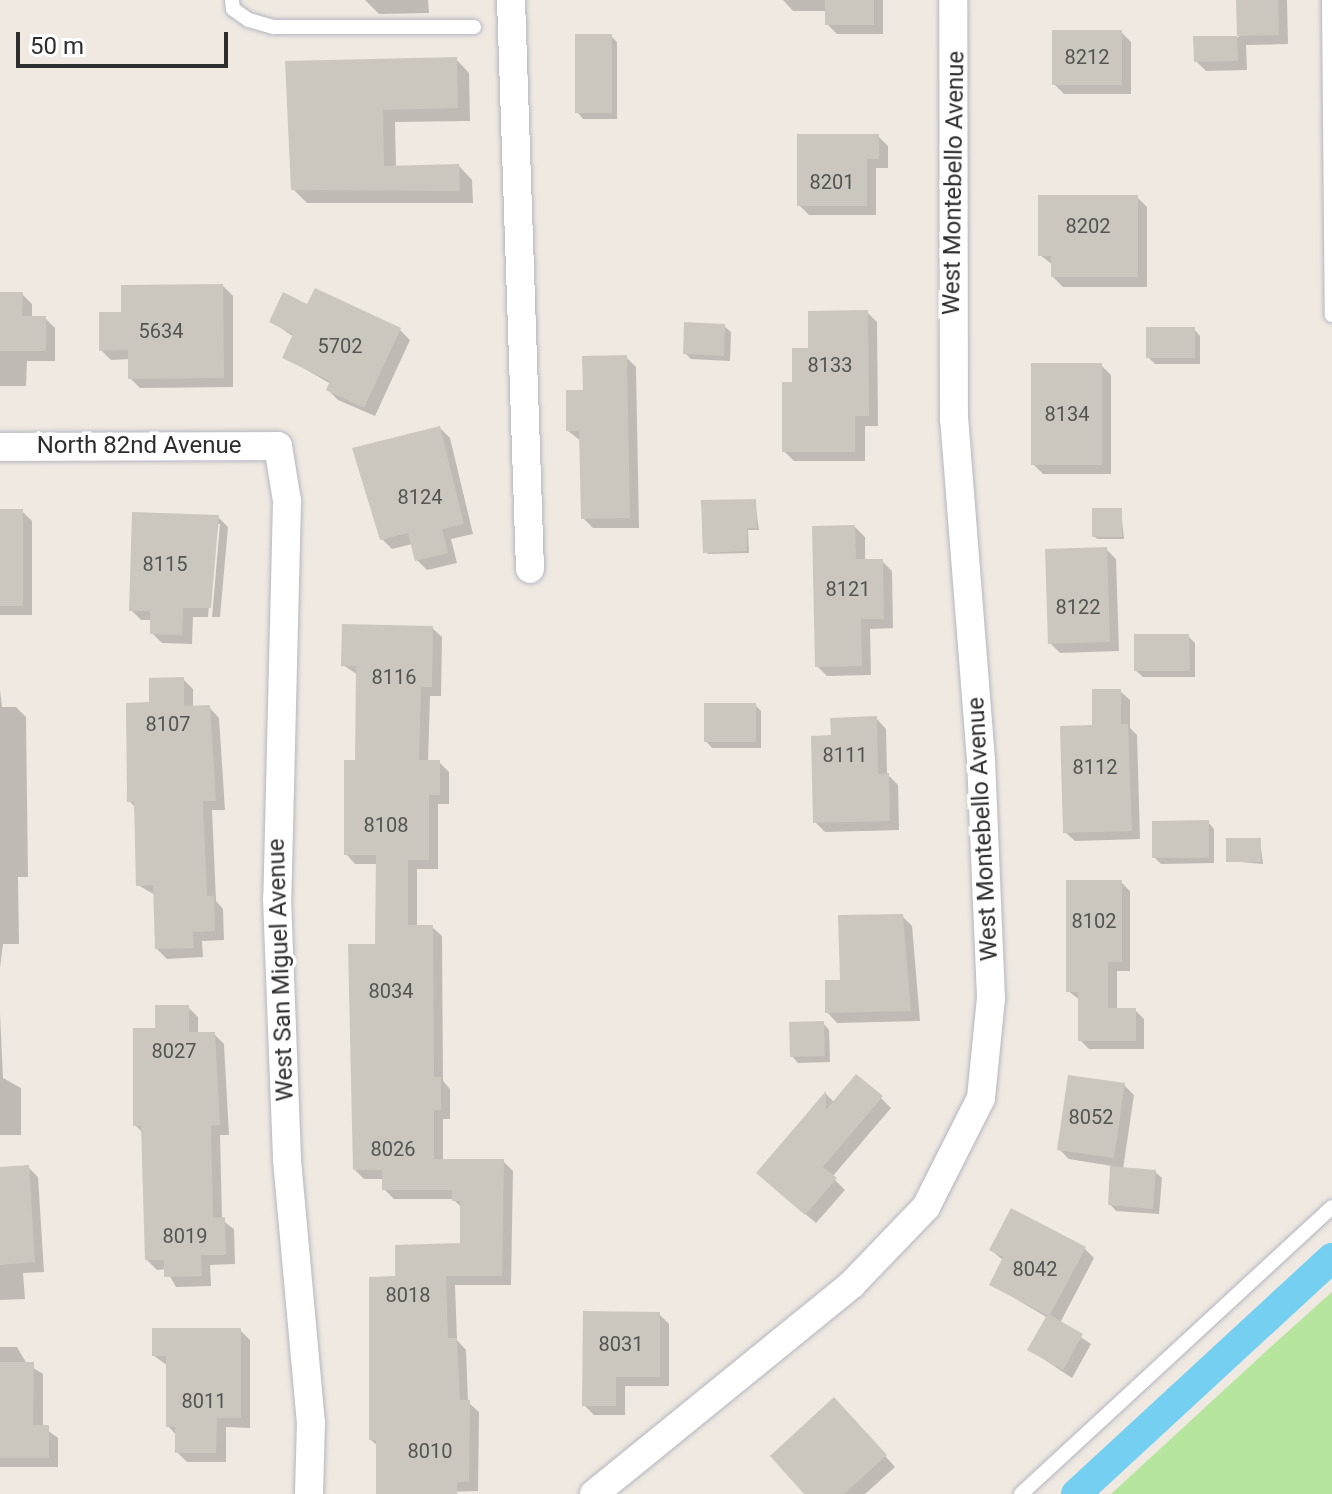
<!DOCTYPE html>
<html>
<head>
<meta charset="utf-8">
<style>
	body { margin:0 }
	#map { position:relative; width:1332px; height:1494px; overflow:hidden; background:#efe9e1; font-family:Roboto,sans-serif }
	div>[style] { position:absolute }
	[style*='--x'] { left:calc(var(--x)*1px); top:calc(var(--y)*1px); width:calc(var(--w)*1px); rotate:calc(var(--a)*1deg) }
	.green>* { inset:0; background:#b6e59e }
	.shadow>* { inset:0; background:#0003 }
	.canal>* { height:30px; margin:-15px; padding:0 15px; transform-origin:15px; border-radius:15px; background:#75cff0 }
	.building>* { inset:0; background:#cbc7bf }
	.roads { filter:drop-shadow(0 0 2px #b4b7c1) drop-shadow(0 0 2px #b4b7c1) }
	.service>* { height:14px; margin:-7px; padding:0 7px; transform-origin:7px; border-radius:7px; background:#fff }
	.minor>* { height:28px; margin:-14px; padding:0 14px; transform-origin:14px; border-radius:14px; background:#fff }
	span { translate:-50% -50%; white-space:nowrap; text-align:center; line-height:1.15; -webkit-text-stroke:7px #fff; paint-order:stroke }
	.number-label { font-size:20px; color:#555452 }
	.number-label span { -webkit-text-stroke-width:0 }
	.street-label { font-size:24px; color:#2e2e2e }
	.scale { position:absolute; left:16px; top:32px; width:212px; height:36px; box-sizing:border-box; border:4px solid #2e2e2e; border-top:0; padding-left:10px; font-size:24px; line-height:28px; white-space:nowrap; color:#2e2e2e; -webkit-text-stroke:6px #fff; paint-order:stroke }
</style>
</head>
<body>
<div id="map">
	<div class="green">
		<i style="clip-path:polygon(1332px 1292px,1332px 1494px,1111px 1494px,1275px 1343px)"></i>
	</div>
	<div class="shadow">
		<i style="clip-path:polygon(428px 0,429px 13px,379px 14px,365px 0)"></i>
		<i style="clip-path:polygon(783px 0,883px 0,883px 34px,837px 34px,827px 24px,827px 11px,793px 11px)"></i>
		<i style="clip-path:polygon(1238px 0,1287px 0,1288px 44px,1246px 45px,1247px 70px,1206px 71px,1196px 61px,1195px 38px,1239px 37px)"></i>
		<i style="clip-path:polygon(1121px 32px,1131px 42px,1131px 94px,1064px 94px,1054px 84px)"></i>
		<i style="clip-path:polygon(611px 36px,617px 42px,617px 119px,583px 119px,577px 112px)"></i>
		<i style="clip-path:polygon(456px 59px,469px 73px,470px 121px,395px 122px,396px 167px,459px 166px,472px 180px,473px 203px,307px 203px,293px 189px,287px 63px)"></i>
		<i style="clip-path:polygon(878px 136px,888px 146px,888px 168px,876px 168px,876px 215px,809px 215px,799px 205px)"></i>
		<i style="clip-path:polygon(1137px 197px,1147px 207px,1147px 287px,1063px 287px,1053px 277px,1053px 265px,1040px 255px)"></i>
		<i style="clip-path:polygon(223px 286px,233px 296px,233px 387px,140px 388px,130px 378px,130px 359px,111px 360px,101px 350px,123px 314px)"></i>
		<i style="clip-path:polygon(0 294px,22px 294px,32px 304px,32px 318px,45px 318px,55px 328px,55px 361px,27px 361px,26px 386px,0 386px)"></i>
		<i style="clip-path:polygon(308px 306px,400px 330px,410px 340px,375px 416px,338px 400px,328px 390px,331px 384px,284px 357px,294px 337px,272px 322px)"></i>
		<i style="clip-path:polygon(867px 312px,877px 322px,878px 426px,865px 426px,865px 461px,794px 461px,784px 451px,794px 384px,810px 350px)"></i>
		<i style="clip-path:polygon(724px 326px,731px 332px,730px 361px,691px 359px,685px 353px)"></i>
		<i style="clip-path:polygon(1194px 329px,1200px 336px,1200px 364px,1155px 364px,1148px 357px)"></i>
		<i style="clip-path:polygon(626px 357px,636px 367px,639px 528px,593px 528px,583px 518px,581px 441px,568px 431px,585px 392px)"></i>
		<i style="clip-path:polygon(1101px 365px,1111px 375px,1111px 474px,1043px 474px,1033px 464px)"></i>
		<i style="clip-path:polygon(440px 428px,450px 438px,473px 534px,451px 539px,457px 563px,427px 570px,417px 560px,412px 544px,392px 549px,382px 539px)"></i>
		<i style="clip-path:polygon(755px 501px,759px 530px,748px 530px,749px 553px,707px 554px)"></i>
		<i style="clip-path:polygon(1121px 510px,1124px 539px,1097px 539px,1094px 536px)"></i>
		<i style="clip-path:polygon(0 511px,22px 511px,32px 521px,32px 615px,0 615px)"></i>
		<i style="clip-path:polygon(218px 517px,228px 527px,220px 617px,212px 617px,220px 524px,216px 524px,208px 617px,193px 617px,192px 644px,162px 643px,152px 633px,152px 620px,141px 620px,131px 610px)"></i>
		<i style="clip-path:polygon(855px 527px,865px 537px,865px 561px,882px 561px,892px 571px,893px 628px,870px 629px,871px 675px,827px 676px,817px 666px)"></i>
		<i style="clip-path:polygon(1106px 549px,1116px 559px,1119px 651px,1060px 653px,1050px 643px)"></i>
		<i style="clip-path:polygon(432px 628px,442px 637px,441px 696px,430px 696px,428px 762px,439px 762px,449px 772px,449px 804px,438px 804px,438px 869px,417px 869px,417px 927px,432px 927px,442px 936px,443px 1081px,450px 1089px,450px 1119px,443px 1119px,443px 1161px,503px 1161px,513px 1171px,511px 1285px,455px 1285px,457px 1340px,466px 1350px,468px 1402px,479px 1412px,478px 1491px,378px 1494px,378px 1446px,371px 1440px,397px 1278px,462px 1245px,462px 1208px,453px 1199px,394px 1199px,384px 1189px,384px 1179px,364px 1179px,354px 1169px,377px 946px,378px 864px,355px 864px,346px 854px,357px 762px,358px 675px,343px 665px)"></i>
		<i style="clip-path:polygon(1188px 636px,1195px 643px,1195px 677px,1143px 677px,1136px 671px)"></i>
		<i style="clip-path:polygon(183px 679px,193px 689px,193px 708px,209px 707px,219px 718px,225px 810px,212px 810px,216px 901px,223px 909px,224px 940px,202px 941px,203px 957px,167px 959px,157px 949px,155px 895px,138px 885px,136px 808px,129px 801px,151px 704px)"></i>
		<i style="clip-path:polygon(0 690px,2px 707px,16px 707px,26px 717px,28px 877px,18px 877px,19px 944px,3px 944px,0 968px)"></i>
		<i style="clip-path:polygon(1120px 691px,1130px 700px,1130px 728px,1137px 735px,1140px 839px,1075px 841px,1065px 832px,1094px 727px)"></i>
		<i style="clip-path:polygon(755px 705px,761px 711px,761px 748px,712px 748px,706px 741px)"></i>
		<i style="clip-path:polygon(876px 718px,886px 729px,887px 774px,898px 785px,899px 830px,825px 832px,815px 822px,833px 737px)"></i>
		<i style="clip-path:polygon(1208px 822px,1214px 829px,1214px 863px,1161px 864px,1154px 857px)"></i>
		<i style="clip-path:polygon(1260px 840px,1263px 864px,1228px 861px)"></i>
		<i style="clip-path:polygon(1121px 882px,1130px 891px,1130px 971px,1117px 971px,1117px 1010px,1135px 1010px,1144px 1019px,1144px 1049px,1089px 1049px,1080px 1040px,1080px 1000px,1068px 991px)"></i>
		<i style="clip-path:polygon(902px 916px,912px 926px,920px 1021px,837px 1023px,827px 1012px,842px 982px)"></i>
		<i style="clip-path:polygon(188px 1007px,198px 1017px,198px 1034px,214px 1034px,224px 1044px,229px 1135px,220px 1135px,222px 1220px,234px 1229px,235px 1264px,210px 1265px,211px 1286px,176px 1287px,166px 1269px,157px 1270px,147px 1260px,143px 1133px,135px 1125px,157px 1030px)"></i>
		<i style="clip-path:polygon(0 1013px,3px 1078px,21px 1088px,21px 1135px,0 1135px)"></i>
		<i style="clip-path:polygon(823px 1023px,829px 1030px,830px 1062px,798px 1063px,792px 1056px)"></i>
		<i style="clip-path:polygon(1124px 1085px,1134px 1095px,1123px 1169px,1155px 1172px,1162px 1178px,1159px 1214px,1116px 1211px,1110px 1204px,1112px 1166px,1069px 1159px,1059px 1149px)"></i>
		<i style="clip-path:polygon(826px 1094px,835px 1103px,881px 1098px,891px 1108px,832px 1177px,845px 1190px,816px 1223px,769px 1183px)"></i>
		<i style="clip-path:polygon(28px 1167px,38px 1177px,44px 1272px,23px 1273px,25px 1299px,0 1300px,0 1169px)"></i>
		<i style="clip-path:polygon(1085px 1249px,1094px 1258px,1060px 1323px,1091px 1344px,1072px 1378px,1030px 1350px,1048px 1318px,991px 1284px,1004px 1261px,991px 1250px)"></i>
		<i style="clip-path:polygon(659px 1314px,669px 1324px,669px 1386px,625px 1386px,625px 1415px,594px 1415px,584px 1405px)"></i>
		<i style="clip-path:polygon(240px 1330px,250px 1340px,250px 1428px,226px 1427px,226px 1462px,187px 1462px,177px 1452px,177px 1436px,168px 1426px,168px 1366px,154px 1356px)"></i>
		<i style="clip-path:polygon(0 1347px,17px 1347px,27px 1364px,43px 1374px,43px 1427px,58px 1438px,58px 1467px,0 1467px)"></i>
		<i style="clip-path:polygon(844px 1410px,895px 1467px,865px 1494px,807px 1494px)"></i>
	</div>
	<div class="canal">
		<i style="--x:1076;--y:1494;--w:348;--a:-42.7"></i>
	</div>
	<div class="building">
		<i style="clip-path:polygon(825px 0,874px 0,874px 25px,825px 25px)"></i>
		<i style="clip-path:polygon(1236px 0,1278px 0,1279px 35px,1237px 36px,1238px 61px,1194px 62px,1193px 36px,1237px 36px)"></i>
		<i style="clip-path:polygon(1052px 30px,1122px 30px,1122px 85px,1052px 85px)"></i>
		<i style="clip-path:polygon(575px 34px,612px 34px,612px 113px,575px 113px)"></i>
		<i style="clip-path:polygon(457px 57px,458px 108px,383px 110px,384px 166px,459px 164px,460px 191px,291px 190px,285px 61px)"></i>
		<i style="clip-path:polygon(797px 134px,879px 134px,879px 159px,867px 159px,867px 206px,797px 206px)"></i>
		<i style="clip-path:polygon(1038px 195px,1138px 195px,1138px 277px,1051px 277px,1051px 256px,1038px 256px)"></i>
		<i style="clip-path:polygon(223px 284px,224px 378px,128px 379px,128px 350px,99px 351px,99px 312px,121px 312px,121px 285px)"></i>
		<i style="clip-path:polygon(315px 288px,401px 328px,364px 408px,326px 390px,330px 381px,282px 358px,293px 334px,269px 322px,283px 292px,307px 304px)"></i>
		<i style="clip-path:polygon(0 292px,23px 292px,22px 316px,46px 316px,46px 351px,0 351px)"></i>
		<i style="clip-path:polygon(868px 310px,869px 416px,855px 416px,855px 452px,782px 452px,782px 382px,792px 382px,792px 348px,808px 348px,808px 311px)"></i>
		<i style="clip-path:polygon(684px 322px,725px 324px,724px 356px,683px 354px)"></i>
		<i style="clip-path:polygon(1146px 327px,1195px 327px,1195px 358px,1146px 358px)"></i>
		<i style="clip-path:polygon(627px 355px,630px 518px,581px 519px,579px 431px,566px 431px,566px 390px,583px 390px,582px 356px)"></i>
		<i style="clip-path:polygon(1031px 363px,1102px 363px,1102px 465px,1031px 465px)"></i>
		<i style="clip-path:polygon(440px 426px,464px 524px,442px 529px,448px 553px,415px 561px,408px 533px,380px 540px,352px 448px)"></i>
		<i style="clip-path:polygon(756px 499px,757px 528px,747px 528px,747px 551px,703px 553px,701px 500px)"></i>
		<i style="clip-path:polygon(1092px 508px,1122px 508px,1122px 537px,1092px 537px)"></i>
		<i style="clip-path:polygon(0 509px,23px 509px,23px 606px,0 606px)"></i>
		<i style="clip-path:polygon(132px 512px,219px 515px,211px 608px,183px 608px,182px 635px,150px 634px,150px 611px,129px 611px)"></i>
		<i style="clip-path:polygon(855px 525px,856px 559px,883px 559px,884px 619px,861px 619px,862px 666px,815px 667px,812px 526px)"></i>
		<i style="clip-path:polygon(1107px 547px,1110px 642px,1048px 644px,1045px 549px)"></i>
		<i style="clip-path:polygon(342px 624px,433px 626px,432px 687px,421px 687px,419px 760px,440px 760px,440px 795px,429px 795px,429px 860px,408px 860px,408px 925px,433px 925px,434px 1077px,441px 1077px,441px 1110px,434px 1110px,434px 1159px,504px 1159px,502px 1276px,446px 1276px,448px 1338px,457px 1338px,460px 1400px,470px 1400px,469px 1482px,457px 1482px,457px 1494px,376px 1494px,376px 1440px,369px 1440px,369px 1277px,395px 1276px,395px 1245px,460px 1243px,460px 1201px,452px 1201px,452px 1190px,382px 1190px,382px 1170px,353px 1170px,348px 944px,375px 944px,376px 855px,344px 855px,344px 760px,355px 760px,356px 666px,341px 666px)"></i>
		<i style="clip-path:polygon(1134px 634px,1189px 634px,1190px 671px,1134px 671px)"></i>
		<i style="clip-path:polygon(184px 677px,184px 706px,210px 705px,216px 801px,203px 801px,207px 896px,214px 896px,215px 931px,193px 932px,194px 948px,155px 949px,153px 885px,136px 886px,134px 802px,127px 802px,126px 703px,149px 702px,149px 678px)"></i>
		<i style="clip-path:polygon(1092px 689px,1121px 689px,1121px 724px,1128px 724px,1132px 831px,1063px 833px,1060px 726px,1092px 725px)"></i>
		<i style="clip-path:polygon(704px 703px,756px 703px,756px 742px,704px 742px)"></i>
		<i style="clip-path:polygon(877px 716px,878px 774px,889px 773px,890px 821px,813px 823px,811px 736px,831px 735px,830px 718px)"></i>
		<i style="clip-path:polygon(1209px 820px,1209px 858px,1152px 858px,1152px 821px)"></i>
		<i style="clip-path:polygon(1226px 838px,1261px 838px,1261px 862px,1226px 862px)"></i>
		<i style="clip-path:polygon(1066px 880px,1122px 880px,1122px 962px,1108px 962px,1108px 1008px,1136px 1008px,1136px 1041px,1078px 1041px,1078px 992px,1066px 992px)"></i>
		<i style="clip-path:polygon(903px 914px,911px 1011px,825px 1013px,825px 980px,840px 980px,838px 915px)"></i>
		<i style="clip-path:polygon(155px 1005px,189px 1005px,189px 1032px,215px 1032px,220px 1125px,211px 1126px,213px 1218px,225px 1217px,226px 1255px,201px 1255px,202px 1276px,164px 1277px,164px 1260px,145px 1260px,141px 1126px,133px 1126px,133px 1028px,155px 1028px)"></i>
		<i style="clip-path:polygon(824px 1021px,825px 1056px,790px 1057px,789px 1022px)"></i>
		<i style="clip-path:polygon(856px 1074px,883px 1096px,823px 1167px,837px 1178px,805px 1215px,756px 1173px,826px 1091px,826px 1110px)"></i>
		<i style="clip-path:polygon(1068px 1075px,1125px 1083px,1114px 1158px,1057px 1150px)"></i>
		<i style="clip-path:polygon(29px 1165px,35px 1262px,0 1265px,0 1167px)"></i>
		<i style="clip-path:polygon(1110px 1166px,1156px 1170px,1153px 1209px,1108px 1205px)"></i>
		<i style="clip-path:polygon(1011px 1208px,1086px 1247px,1050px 1315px,1083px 1334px,1063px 1370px,1027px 1350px,1047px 1315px,989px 1285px,1003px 1257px,989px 1250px)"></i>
		<i style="clip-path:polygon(583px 1311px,660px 1312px,660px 1377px,616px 1377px,616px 1406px,582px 1406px)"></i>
		<i style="clip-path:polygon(152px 1328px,241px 1328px,241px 1418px,217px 1418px,216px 1453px,175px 1453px,175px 1427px,166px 1427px,166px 1356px,152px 1356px)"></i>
		<i style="clip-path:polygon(0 1362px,34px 1362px,33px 1425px,49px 1425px,49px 1458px,0 1458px)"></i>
		<i style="clip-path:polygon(834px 1397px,887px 1455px,844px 1494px,804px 1494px,770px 1456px)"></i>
	</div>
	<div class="roads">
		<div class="service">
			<i style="--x:232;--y:0;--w:9;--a:84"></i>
			<i style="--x:233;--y:9;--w:19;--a:35"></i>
			<i style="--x:249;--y:20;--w:26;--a:16"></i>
			<i style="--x:274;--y:27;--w:200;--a:0"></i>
			<i style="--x:1329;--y:0;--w:315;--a:89.5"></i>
			<i style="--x:1021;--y:1494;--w:423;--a:-42.7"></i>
		</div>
		<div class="minor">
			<i style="--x:511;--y:0;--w:569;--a:88.09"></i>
			<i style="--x:0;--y:447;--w:278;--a:-0.2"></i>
			<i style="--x:278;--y:446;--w:56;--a:80.7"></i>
			<i style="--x:287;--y:501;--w:397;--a:91.4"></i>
			<i style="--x:277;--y:898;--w:262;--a:87.8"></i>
			<i style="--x:287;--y:1160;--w:263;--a:84.8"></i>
			<i style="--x:311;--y:1422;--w:72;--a:91.6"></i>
			<i style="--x:594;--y:1494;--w:333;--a:-39.1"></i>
			<i style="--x:852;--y:1284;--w:107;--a:-46.1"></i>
			<i style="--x:926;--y:1207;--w:122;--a:-63.2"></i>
			<i style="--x:981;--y:1098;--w:100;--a:-84.3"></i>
			<i style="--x:991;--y:998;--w:238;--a:-92.4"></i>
			<i style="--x:981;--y:760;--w:341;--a:-94.5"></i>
			<i style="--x:954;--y:420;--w:420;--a:-90.1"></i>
		</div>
	</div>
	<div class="number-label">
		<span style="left:1087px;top:57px">8212</span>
		<span style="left:832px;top:182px">8201</span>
		<span style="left:1088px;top:226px">8202</span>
		<span style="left:161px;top:331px">5634</span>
		<span style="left:340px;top:346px">5702</span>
		<span style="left:830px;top:365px">8133</span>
		<span style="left:1067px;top:414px">8134</span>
		<span style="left:420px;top:497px">8124</span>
		<span style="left:165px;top:564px">8115</span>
		<span style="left:848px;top:589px">8121</span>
		<span style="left:1078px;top:607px">8122</span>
		<span style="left:394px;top:677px">8116</span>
		<span style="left:168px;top:724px">8107</span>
		<span style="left:845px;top:755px">8111</span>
		<span style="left:1095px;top:767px">8112</span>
		<span style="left:386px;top:825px">8108</span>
		<span style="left:1094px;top:921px">8102</span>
		<span style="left:391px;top:991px">8034</span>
		<span style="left:174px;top:1051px">8027</span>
		<span style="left:1091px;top:1117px">8052</span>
		<span style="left:393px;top:1149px">8026</span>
		<span style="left:185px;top:1236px">8019</span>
		<span style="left:1035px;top:1269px">8042</span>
		<span style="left:408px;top:1295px">8018</span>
		<span style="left:621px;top:1344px">8031</span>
		<span style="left:204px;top:1401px">8011</span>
		<span style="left:430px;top:1451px">8010</span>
	</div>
	<div class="street-label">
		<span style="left:954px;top:183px;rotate:-89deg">West Montebello Avenue</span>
		<span style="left:139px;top:446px">North 82nd Avenue</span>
		<span style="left:983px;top:829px;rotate:-93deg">West Montebello Avenue</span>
		<span style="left:281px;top:970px;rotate:-92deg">West San Miguel Avenue</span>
	</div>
	<div class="scale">50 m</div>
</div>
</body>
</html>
